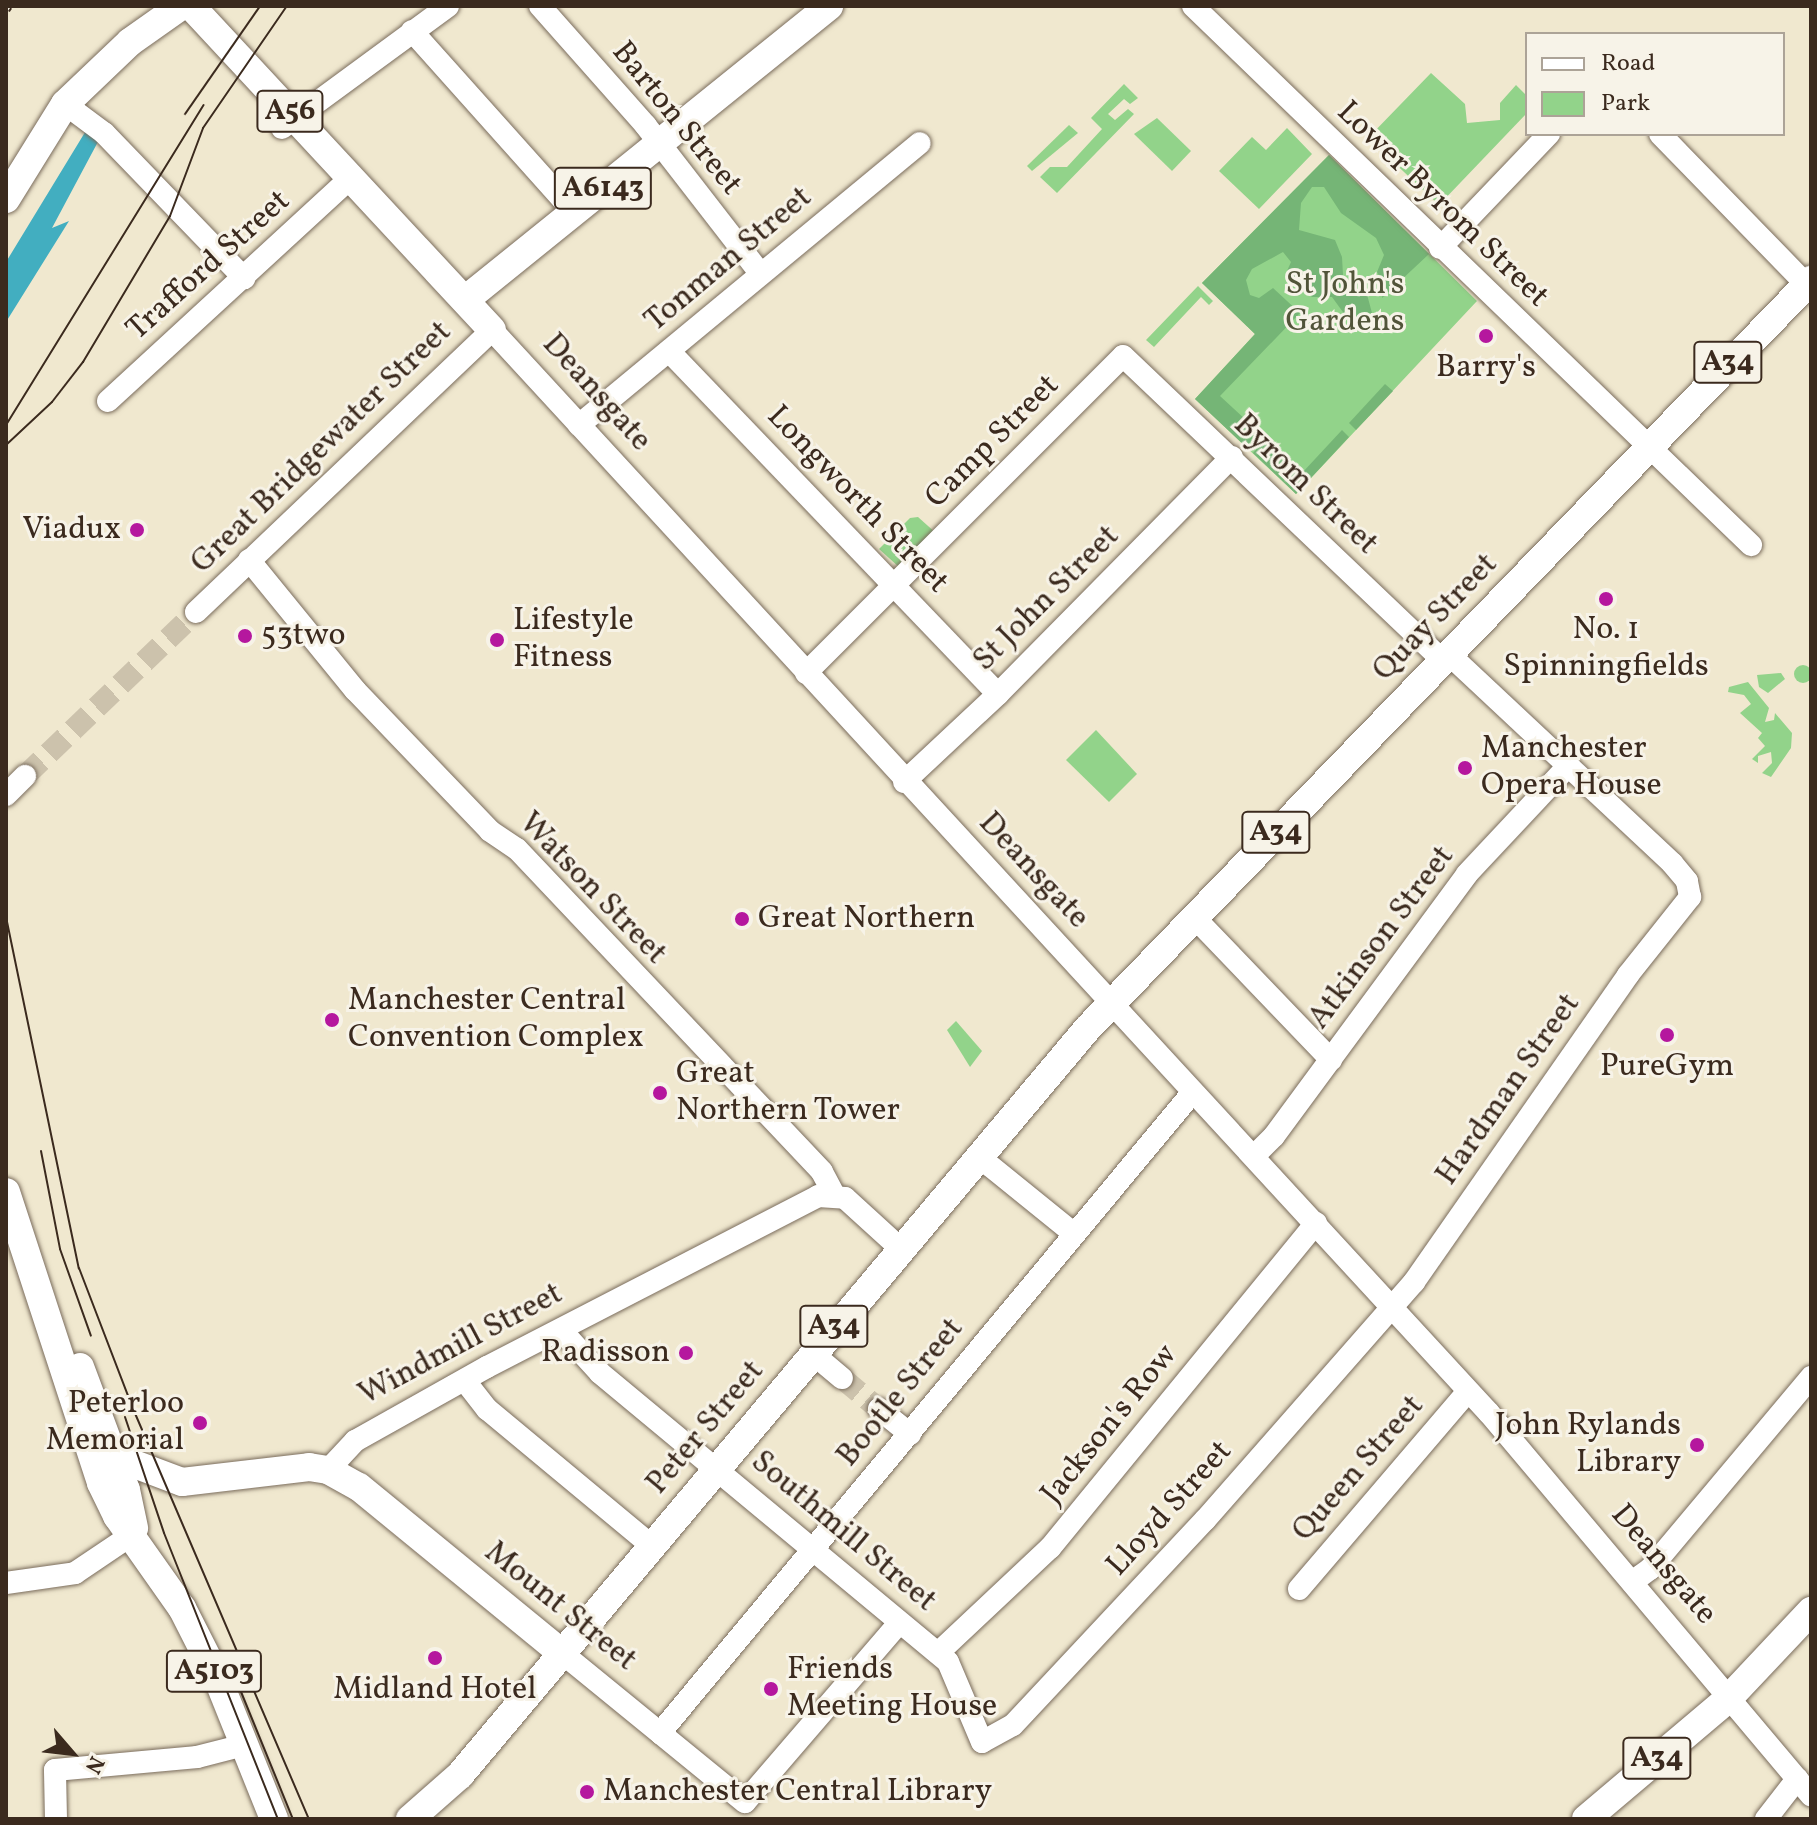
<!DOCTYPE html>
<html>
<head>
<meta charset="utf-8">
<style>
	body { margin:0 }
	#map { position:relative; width:1817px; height:1825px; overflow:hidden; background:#f0e8cf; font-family:Vollkorn,serif }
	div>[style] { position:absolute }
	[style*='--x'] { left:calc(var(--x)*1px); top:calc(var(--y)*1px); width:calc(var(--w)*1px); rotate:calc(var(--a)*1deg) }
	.green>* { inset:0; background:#92d38a }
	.round { border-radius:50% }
	.forest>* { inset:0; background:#75b576 }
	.water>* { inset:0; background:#42aec0 }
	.minor-tunnel>* { height:22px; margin-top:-11px; transform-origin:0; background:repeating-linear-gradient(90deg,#ccc2ac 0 22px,transparent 0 33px) }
	.roads { filter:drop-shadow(0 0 2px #7a6c5c) drop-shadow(0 0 2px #7a6c5c) }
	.minor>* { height:22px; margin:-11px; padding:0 11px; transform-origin:11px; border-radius:11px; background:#fff }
	.major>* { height:28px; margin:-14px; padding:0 14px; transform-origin:14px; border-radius:14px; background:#fff }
	.tram>* { height:2px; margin:-1px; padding:0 1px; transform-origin:1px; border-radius:1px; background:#3b2a1e }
	.rail>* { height:9px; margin-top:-4.5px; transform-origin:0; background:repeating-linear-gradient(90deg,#f7f3e8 0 18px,#3b2a1e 0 36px); box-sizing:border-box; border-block:2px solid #3b2a1e }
	.dots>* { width:22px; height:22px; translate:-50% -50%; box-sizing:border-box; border:4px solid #f7f3e8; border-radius:50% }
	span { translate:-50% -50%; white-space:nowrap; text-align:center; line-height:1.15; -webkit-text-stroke:6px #f7f3e8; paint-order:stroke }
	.shield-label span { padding:2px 6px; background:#f7f3e8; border:2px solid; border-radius:6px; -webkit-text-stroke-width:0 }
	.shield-label { font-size:30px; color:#3b2a1e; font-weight:700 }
	.street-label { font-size:32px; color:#3b2a1e }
	.park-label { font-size:32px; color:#515439 }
	.poi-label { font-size:32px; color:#3b2a1e }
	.right { translate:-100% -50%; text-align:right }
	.left { translate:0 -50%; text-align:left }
	.frame { position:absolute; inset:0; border:8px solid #3b2a1e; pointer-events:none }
	.legend { position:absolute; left:1525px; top:32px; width:260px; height:104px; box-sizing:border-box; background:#f7f3e8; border:2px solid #aca397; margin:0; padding:10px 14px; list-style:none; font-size:24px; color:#3b2a1e }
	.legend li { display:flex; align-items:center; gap:16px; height:40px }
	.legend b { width:40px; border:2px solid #aca397 }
	.north { position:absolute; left:32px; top:1713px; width:80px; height:80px; -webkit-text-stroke:6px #f7f3e8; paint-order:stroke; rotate:118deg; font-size:22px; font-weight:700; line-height:32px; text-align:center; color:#3b2a1e }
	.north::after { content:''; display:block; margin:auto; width:28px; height:36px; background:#3b2a1e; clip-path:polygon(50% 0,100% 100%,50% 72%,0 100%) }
</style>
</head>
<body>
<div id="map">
	<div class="green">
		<i style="clip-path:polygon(1431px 73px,1465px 104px,1467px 123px,1500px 120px,1500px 103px,1516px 85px,1527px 96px,1527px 113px,1439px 205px,1368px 138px)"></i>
		<i style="clip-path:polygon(1124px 84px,1138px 98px,1130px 104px,1124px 99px,1108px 114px,1115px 120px,1128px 109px,1134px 114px,1057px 193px,1040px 177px,1050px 167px,1067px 167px,1102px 129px,1091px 118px)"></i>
		<i style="clip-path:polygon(1157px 118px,1191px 151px,1172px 171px,1134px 134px)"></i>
		<i style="clip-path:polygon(1069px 125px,1078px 133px,1032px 171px,1027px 166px)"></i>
		<i style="clip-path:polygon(1287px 128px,1312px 154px,1259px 209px,1219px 171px,1252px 137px,1266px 150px)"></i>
		<i style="clip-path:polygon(1329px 155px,1477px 301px,1296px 494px,1195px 399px,1255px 334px,1202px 283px)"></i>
		<i style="clip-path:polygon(1198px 286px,1213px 301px,1209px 305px,1201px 297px,1154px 347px,1146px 340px)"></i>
		<i style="clip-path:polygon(918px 517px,937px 534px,900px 568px,879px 549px,910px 518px)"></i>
		<i class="round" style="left:1794px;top:665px;width:18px;height:18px"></i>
		<i style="clip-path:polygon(1781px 673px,1785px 679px,1768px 693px,1759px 687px,1757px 675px)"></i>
		<i style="clip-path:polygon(1748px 682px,1769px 708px,1765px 722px,1774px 720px,1775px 713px,1792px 733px,1791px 748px,1771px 777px,1762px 773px,1772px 763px,1771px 752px,1758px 756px,1758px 763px,1752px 759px,1765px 746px,1758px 738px,1762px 733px,1740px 713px,1751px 704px,1744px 695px,1728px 692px,1729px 687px)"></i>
		<i style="clip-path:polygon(1096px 730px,1137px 774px,1109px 802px,1066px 760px)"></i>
		<i style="clip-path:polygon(956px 1021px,982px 1051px,970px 1067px,947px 1030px)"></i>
	</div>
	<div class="forest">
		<i style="clip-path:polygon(1329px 155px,1429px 254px,1382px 298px,1384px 285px,1377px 272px,1384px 255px,1376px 238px,1341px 213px,1324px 187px,1312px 187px,1301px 203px,1299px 230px,1335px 240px,1342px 257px,1344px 293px,1365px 287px,1372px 313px,1359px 316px,1353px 326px,1332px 297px,1312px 297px,1287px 271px,1291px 262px,1283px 252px,1252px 269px,1246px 280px,1250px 295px,1259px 298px,1273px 288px,1300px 313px,1220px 396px,1259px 432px,1246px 447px,1195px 399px,1255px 334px,1202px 283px)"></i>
		<i style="clip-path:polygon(1385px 384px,1393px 391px,1356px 430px,1349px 423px)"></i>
		<i style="clip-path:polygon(1342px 430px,1349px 437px,1296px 494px,1253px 453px,1266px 439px,1302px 473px)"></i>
	</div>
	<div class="water">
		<i style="clip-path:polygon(87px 129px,100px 138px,52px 228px,69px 221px,6px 322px,6px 262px)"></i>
	</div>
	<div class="minor-tunnel">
		<i style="--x:25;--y:776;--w:237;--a:-43.8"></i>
		<i style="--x:842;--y:1378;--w:48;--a:40"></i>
	</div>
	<div class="roads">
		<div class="minor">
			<i style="--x:540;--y:6;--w:160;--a:48.5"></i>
			<i style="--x:646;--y:126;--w:187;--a:52.2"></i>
			<i style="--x:1193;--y:6;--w:776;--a:44.01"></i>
			<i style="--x:412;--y:31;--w:243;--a:48.2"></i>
			<i style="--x:65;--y:104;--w:49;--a:36.6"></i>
			<i style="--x:104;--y:133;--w:202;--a:46"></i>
			<i style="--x:282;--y:128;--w:206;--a:-36.3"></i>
			<i style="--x:1660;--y:134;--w:209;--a:45.8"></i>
			<i style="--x:1440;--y:248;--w:158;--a:-46.3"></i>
			<i style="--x:669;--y:351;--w:475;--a:46.2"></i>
			<i style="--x:108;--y:401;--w:331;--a:-42.6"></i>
			<i style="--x:579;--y:425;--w:442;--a:-39.6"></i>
			<i style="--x:249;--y:560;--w:168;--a:50.8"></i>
			<i style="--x:355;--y:690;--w:195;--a:46.2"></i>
			<i style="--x:490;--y:831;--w:32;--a:34"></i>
			<i style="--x:517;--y:849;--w:444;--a:46.6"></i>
			<i style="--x:822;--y:1172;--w:24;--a:62"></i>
			<i style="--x:196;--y:612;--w:409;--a:-43.6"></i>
			<i style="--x:492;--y:330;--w:1472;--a:47.37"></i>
			<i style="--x:1489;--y:1413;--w:500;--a:49.9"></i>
			<i style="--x:806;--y:673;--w:448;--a:-45"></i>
			<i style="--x:1123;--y:356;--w:441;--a:43.6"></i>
			<i style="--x:904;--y:782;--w:129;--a:-43.1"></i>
			<i style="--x:998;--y:694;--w:333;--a:-45.4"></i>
			<i style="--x:6;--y:795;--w:27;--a:-45"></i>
			<i style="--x:1194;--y:917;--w:198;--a:46.2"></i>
			<i style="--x:978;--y:1156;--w:122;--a:39"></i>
			<i style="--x:1254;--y:1156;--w:28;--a:-45"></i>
			<i style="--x:1274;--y:1136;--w:325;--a:-53.6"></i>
			<i style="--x:1467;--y:874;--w:149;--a:-46.9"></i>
			<i style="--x:561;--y:1330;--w:58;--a:47.8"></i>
			<i style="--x:600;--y:1373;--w:452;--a:39.7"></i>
			<i style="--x:948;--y:1662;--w:87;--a:67"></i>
			<i style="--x:982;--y:1742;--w:35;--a:-29"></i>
			<i style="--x:1013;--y:1725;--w:281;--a:-46.9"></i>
			<i style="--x:1205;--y:1520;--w:317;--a:-48.7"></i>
			<i style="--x:1414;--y:1282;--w:374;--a:-55.1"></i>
			<i style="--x:1628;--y:975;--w:100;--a:-51.5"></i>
			<i style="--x:1690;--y:897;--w:16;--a:-101"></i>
			<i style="--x:1687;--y:881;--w:23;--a:-130"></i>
			<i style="--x:1672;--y:863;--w:306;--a:-136.9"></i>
			<i style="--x:812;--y:1353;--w:39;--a:40"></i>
			<i style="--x:465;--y:1381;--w:36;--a:52"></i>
			<i style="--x:487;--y:1409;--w:214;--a:39.7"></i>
			<i style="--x:879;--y:1409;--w:40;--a:39"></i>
			<i style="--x:328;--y:1470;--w:40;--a:-47"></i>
			<i style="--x:355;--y:1441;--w:151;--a:-29.3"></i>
			<i style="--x:487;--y:1367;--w:373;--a:-27.3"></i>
			<i style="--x:818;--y:1196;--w:27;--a:4"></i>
			<i style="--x:845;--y:1198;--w:74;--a:42.3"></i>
			<i style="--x:1632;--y:1582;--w:22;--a:-36"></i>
			<i style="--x:1650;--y:1569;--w:251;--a:-50"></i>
			<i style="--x:6;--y:1583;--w:70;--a:-8.2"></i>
			<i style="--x:75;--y:1573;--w:66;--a:-33.9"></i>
			<i style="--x:1299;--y:1589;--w:260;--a:-49.5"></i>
			<i style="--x:562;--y:1653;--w:236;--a:39.2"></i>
			<i style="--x:745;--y:1802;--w:236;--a:-49.3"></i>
			<i style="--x:938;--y:1653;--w:154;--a:-43.2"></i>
			<i style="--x:1050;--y:1548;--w:420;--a:-50.7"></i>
			<i style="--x:660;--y:1733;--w:832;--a:-50.26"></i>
			<i style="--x:56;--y:1819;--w:49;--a:-91.2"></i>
			<i style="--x:55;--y:1770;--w:143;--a:-5.2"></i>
			<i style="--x:197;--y:1757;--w:49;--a:-14.3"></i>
			<i style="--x:1766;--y:1819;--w:51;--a:-52.2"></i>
		</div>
		<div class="major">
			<i style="--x:191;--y:6;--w:442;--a:47.1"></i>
			<i style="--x:6;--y:199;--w:112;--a:-58.2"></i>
			<i style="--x:65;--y:104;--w:90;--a:-43.6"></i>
			<i style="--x:130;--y:42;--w:62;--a:-35.2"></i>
			<i style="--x:465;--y:300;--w:468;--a:-38.9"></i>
			<i style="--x:6;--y:1192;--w:306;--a:71.9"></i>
			<i style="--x:101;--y:1483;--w:37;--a:64"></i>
			<i style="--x:117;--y:1516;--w:113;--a:54.8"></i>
			<i style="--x:182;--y:1608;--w:77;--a:63.1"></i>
			<i style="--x:217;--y:1677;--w:153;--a:68.1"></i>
			<i style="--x:80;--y:1367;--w:131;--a:69.5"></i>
			<i style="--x:126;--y:1490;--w:39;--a:78"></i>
			<i style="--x:113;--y:1456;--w:74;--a:20.6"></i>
			<i style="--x:182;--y:1482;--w:128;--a:-6.7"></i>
			<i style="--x:309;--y:1467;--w:19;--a:9"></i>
			<i style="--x:328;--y:1470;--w:35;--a:29"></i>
			<i style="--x:359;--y:1487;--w:262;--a:39.3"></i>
			<i style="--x:410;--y:1819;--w:67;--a:-41.3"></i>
			<i style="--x:460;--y:1775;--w:974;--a:-49.95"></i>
			<i style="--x:1087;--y:1029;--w:1042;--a:-45.97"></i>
			<i style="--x:1586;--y:1819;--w:187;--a:-40.2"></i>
			<i style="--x:1729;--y:1698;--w:120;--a:-46.7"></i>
		</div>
	</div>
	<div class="tram">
		<i style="--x:185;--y:114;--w:131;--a:-55.2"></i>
		<i style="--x:6;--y:425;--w:376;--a:-58.3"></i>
		<i style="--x:6;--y:445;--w:63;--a:-43.1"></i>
		<i style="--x:52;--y:402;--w:51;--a:-52.2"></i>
		<i style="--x:83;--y:362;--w:170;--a:-59.2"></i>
		<i style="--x:170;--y:216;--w:94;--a:-69.4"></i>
		<i style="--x:203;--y:128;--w:148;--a:-55.5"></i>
		<i style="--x:6;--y:917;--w:359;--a:78.3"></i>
		<i style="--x:79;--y:1268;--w:153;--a:69"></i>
		<i style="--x:134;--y:1411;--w:444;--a:66.8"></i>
		<i style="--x:41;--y:1151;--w:100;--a:79"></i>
		<i style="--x:60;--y:1249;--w:92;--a:70.4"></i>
		<i style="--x:125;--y:1417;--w:122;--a:71.4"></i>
		<i style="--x:164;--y:1533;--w:308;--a:68.3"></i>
		<i style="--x:237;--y:1682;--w:148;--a:67.8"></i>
	</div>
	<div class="rail">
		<i style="--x:6;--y:9;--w:4;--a:-56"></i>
	</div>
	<div class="dots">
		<i style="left:1486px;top:336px;background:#b5179e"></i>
		<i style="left:137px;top:530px;background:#b5179e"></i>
		<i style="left:1606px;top:599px;background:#b5179e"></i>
		<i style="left:245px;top:636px;background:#b5179e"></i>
		<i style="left:497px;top:640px;background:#b5179e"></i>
		<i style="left:1465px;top:768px;background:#b5179e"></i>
		<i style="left:742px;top:919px;background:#b5179e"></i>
		<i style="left:332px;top:1020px;background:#b5179e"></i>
		<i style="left:1667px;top:1035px;background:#b5179e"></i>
		<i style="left:660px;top:1093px;background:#b5179e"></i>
		<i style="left:686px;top:1353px;background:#b5179e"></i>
		<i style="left:200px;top:1423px;background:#b5179e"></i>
		<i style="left:1697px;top:1445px;background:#b5179e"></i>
		<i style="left:435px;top:1658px;background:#b5179e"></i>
		<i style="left:771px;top:1689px;background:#b5179e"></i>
		<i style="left:587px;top:1792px;background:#b5179e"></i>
	</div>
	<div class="shield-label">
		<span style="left:290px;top:111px">A56</span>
		<span style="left:603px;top:188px">A6143</span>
		<span style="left:1728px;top:362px">A34</span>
		<span style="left:1276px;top:832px">A34</span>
		<span style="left:834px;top:1326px">A34</span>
		<span style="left:214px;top:1671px">A5103</span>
		<span style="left:1657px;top:1758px">A34</span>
	</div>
	<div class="street-label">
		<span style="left:676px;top:119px;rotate:51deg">Barton Street</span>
		<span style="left:1442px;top:205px;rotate:44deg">Lower Byrom Street</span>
		<span style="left:729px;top:260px;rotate:-40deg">Tonman Street</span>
		<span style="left:209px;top:266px;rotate:-42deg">Trafford Street</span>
		<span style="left:596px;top:393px;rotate:48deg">Deansgate</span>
		<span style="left:993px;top:442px;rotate:-45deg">Camp Street</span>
		<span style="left:322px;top:448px;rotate:-44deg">Great Bridgewater Street</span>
		<span style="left:1305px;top:485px;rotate:44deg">Byrom Street</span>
		<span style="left:857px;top:500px;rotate:46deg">Longworth Street</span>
		<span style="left:1047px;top:599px;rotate:-45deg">St John Street</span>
		<span style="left:1436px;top:618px;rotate:-46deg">Quay Street</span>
		<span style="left:1033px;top:871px;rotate:47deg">Deansgate</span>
		<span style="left:592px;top:889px;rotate:46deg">Watson Street</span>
		<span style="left:1382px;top:938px;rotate:-53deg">Atkinson Street</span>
		<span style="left:1509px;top:1090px;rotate:-55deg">Hardman Street</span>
		<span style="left:461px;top:1345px;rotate:-28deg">Windmill Street</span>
		<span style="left:901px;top:1393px;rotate:-51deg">Bootle Street</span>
		<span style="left:1110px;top:1425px;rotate:-51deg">Jackson's Row</span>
		<span style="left:706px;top:1428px;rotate:-50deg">Peter Street</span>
		<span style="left:1359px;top:1469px;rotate:-49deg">Queen Street</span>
		<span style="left:1170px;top:1509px;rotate:-48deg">Lloyd Street</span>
		<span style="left:843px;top:1532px;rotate:40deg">Southmill Street</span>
		<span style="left:1663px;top:1565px;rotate:50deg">Deansgate</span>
		<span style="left:560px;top:1607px;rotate:39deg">Mount Street</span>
	</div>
	<div class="park-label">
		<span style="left:1345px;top:304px">St John's<br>Gardens</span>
	</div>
	<div class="poi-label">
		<span style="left:1486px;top:368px">Barry's</span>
		<span class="right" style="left:121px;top:530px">Viadux</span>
		<span class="left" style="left:513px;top:640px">Lifestyle<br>Fitness</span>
		<span style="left:1606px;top:649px">No. 1<br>Spinningfields</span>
		<span class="left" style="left:261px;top:636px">53two</span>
		<span class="left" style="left:1481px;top:768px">Manchester<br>Opera House</span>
		<span class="left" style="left:758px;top:919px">Great Northern</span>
		<span class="left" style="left:348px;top:1020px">Manchester Central<br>Convention Complex</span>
		<span style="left:1667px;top:1067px">PureGym</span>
		<span class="left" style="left:676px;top:1093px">Great<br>Northern Tower</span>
		<span class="right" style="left:670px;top:1353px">Radisson</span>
		<span class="right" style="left:184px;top:1423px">Peterloo<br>Memorial</span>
		<span class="right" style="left:1681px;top:1445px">John Rylands<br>Library</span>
		<span class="left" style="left:787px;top:1689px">Friends<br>Meeting House</span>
		<span style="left:435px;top:1690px">Midland Hotel</span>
		<span class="left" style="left:603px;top:1792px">Manchester Central Library</span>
	</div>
	<div class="frame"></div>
	<ul class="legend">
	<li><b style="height:10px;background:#fff"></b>Road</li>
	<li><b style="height:22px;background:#92d38a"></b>Park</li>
	</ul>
	<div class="north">N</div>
</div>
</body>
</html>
